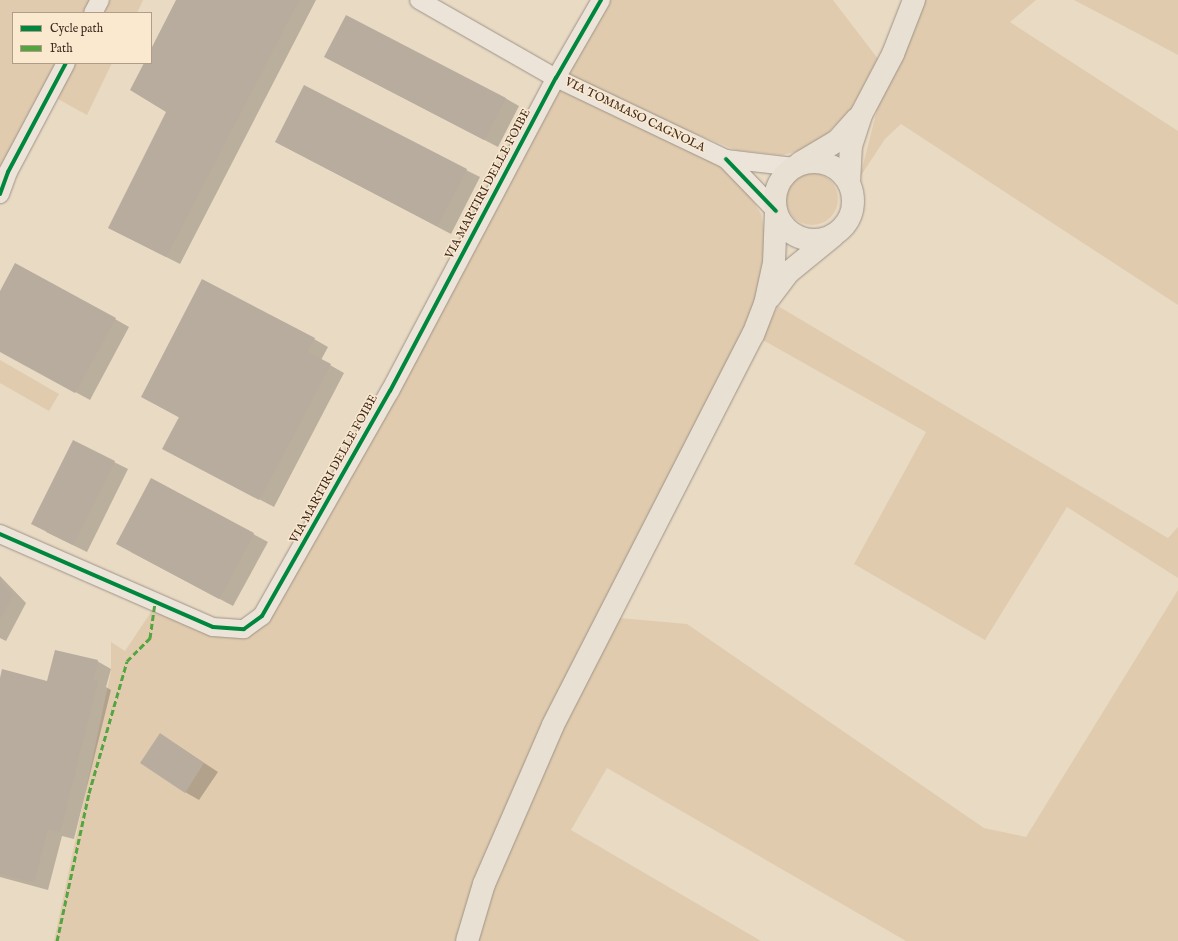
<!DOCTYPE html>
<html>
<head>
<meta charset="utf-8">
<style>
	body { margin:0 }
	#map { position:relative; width:1178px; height:941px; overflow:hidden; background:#e9dac4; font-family:"IM FELL English",serif }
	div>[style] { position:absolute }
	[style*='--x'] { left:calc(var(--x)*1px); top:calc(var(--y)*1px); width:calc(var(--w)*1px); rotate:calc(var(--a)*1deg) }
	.green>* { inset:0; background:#e0cbae }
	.round { border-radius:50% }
	.shadow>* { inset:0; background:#0003 }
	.building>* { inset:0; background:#b8ac9e }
	.roads { filter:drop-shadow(0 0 1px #9e9386) drop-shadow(0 0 1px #9e9386) }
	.minor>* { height:18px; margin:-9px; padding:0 9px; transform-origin:9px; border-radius:9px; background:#ece4d9 }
	.major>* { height:22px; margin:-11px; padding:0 11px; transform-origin:11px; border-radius:11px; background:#e8e0d3 }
	.major>.ring { margin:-11px; padding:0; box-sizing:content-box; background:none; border:22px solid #e8e0d3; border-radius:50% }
	.quiet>* { height:3px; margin-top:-1.5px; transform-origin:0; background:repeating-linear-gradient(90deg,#54a441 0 6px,transparent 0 9px) }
	.cycleway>* { height:4px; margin:-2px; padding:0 2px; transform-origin:2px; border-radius:2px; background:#00873e }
	span { translate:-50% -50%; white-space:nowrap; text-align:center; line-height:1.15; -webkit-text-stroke:3px #fae9cf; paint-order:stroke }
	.street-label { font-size:12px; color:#402b21 }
	.legend { position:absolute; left:12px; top:12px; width:140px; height:52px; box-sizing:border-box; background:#fae9cf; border:1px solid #b09d89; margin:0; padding:5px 7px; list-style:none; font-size:12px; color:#402b21 }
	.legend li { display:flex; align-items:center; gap:8px; height:20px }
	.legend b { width:20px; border:1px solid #b09d89 }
</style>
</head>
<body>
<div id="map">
	<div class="green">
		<i style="clip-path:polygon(0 0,94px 0,87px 13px,13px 13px,13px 63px,60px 63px,0 173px)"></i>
		<i style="clip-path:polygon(107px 0,143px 0,137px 13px,100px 13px)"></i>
		<i style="clip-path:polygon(608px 0,833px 0,878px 59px,851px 109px,823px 138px,802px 150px,782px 155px,736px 150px,563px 80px)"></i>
		<i style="clip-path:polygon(918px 0,1036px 0,1010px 22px,1178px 131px,1178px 305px,901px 124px,885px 139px,860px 177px,879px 102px)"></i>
		<i style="clip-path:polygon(1074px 0,1178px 0,1178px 55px,1135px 32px)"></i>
		<i style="clip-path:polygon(74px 63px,112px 63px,87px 115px,56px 98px)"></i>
		<i style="clip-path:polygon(561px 83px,722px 168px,748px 193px,761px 214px,767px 243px,758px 298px,461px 941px,54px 941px,111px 671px,111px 642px,125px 651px,157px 603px,245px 634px)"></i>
		<i class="round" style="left:786px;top:173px;width:52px;height:52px"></i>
		<i style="clip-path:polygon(778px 306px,1168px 538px,1178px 527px,1178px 578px,1067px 507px,985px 640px,854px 564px,926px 432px,761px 339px)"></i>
		<i style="clip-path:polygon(0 360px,59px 394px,49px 411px,0 383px)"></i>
		<i style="clip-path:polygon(1178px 590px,1178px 941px,906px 941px,607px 768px,571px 830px,761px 941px,467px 941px,608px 617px,687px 624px,984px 828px,1026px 837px)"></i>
	</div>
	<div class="shadow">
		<i style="clip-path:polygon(178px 0,316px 0,180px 264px,109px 228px,167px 112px,145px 63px,151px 63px,151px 51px)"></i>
		<i style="clip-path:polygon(340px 65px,505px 98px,519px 106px,498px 147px)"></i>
		<i style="clip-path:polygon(276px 142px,466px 170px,480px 177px,451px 234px)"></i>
		<i style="clip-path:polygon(0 293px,115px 319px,129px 327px,90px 400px,0 351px)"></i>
		<i style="clip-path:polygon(314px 339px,328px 347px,321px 360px,344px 373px,274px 507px,178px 456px,180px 418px,142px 397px)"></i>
		<i style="clip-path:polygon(114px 462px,128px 469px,87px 552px,46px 532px)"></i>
		<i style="clip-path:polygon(152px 479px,268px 542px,233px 606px,131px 552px)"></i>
		<i style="clip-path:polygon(0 576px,26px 603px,6px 641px,0 638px)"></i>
		<i style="clip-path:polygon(97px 661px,111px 669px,106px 687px,111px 690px,74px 839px,62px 836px,48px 890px,0 877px,0 682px,48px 682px)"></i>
		<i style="clip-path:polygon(174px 743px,218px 772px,199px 800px,185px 792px)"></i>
	</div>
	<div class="building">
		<i style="clip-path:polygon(176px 0,299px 0,166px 257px,108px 228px,166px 112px,130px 90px,144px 63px,151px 63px,151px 49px)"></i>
		<i style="clip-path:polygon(346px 15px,506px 98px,484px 140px,324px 57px)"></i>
		<i style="clip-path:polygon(304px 85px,467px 169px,437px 226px,275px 142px)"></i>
		<i style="clip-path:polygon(15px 263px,116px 318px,75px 393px,0 352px,0 291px)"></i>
		<i style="clip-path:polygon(202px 279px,315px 338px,308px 352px,331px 364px,259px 500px,162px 449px,179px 417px,141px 397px)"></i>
		<i style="clip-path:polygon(73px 440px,115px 461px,73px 545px,31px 524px)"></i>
		<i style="clip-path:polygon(151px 478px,254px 533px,219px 599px,116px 544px)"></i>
		<i style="clip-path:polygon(0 581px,13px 595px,0 619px)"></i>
		<i style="clip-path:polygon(55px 650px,98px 660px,93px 680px,98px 681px,60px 832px,48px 829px,34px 882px,0 874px,0 678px,2px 669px,47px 681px)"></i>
		<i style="clip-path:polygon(160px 733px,204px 763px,185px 793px,140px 763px)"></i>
	</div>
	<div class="roads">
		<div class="minor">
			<i style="--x:419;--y:0;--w:158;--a:29.7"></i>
			<i style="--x:556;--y:78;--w:188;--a:25.5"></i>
			<i style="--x:726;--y:159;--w:68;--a:6.7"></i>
			<i style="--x:93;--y:13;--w:15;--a:-62"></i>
			<i style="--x:726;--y:159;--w:72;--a:46.1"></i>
			<i style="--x:0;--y:194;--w:23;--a:-70"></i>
			<i style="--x:8;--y:172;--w:123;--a:-62"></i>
			<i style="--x:0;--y:534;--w:232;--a:23.6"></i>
			<i style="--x:213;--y:627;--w:31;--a:4"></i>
			<i style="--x:244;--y:629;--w:22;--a:-36"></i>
			<i style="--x:262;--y:616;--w:259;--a:-60.4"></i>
			<i style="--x:390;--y:391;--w:354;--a:-62.1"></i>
			<i style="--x:556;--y:78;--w:90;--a:-60"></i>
		</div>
		<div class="major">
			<i class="ring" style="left:775px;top:162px;width:56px;height:56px"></i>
			<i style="--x:800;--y:163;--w:43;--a:-30.7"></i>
			<i style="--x:837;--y:141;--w:30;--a:-48"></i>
			<i style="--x:849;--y:183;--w:37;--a:-87"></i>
			<i style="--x:851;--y:146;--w:33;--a:-72"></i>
			<i style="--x:861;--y:115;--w:69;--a:-62.3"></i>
			<i style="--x:893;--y:54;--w:58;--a:-68.7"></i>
			<i style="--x:770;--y:297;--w:31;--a:-53"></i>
			<i style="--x:789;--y:272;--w:57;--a:-39.3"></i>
			<i style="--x:467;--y:941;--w:59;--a:-73.4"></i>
			<i style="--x:484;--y:884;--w:173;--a:-66.5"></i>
			<i style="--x:553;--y:725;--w:438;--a:-62.9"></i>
			<i style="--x:753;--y:335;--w:33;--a:-69"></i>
			<i style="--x:765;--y:304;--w:42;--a:-77.6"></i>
			<i style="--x:774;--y:263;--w:52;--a:-87.8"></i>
		</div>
	</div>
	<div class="quiet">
		<i style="--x:57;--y:941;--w:151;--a:-77.8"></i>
		<i style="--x:89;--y:793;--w:137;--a:-73.9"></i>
		<i style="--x:127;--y:661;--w:33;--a:-45"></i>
		<i style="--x:150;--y:638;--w:36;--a:-82"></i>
	</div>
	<div class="cycleway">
		<i style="--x:726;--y:159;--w:72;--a:46.1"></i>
		<i style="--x:0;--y:194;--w:23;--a:-70"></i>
		<i style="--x:8;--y:172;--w:123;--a:-62"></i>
		<i style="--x:0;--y:534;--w:232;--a:23.6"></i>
		<i style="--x:213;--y:627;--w:31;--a:4"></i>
		<i style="--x:244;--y:629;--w:22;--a:-36"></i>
		<i style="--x:262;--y:616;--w:259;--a:-60.4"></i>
		<i style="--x:390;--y:391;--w:354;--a:-62.1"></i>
		<i style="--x:556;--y:78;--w:90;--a:-60"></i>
	</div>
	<div class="street-label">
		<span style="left:635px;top:115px;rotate:26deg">VIA TOMMASO CAGNOLA</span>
		<span style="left:488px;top:184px;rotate:-62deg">VIA MARTIRI DELLE FOIBE</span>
		<span style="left:334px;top:469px;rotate:-61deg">VIA MARTIRI DELLE FOIBE</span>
	</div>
	<ul class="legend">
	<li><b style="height:5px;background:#00873e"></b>Cycle path</li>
	<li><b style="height:5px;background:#54a441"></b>Path</li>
	</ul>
</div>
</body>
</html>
